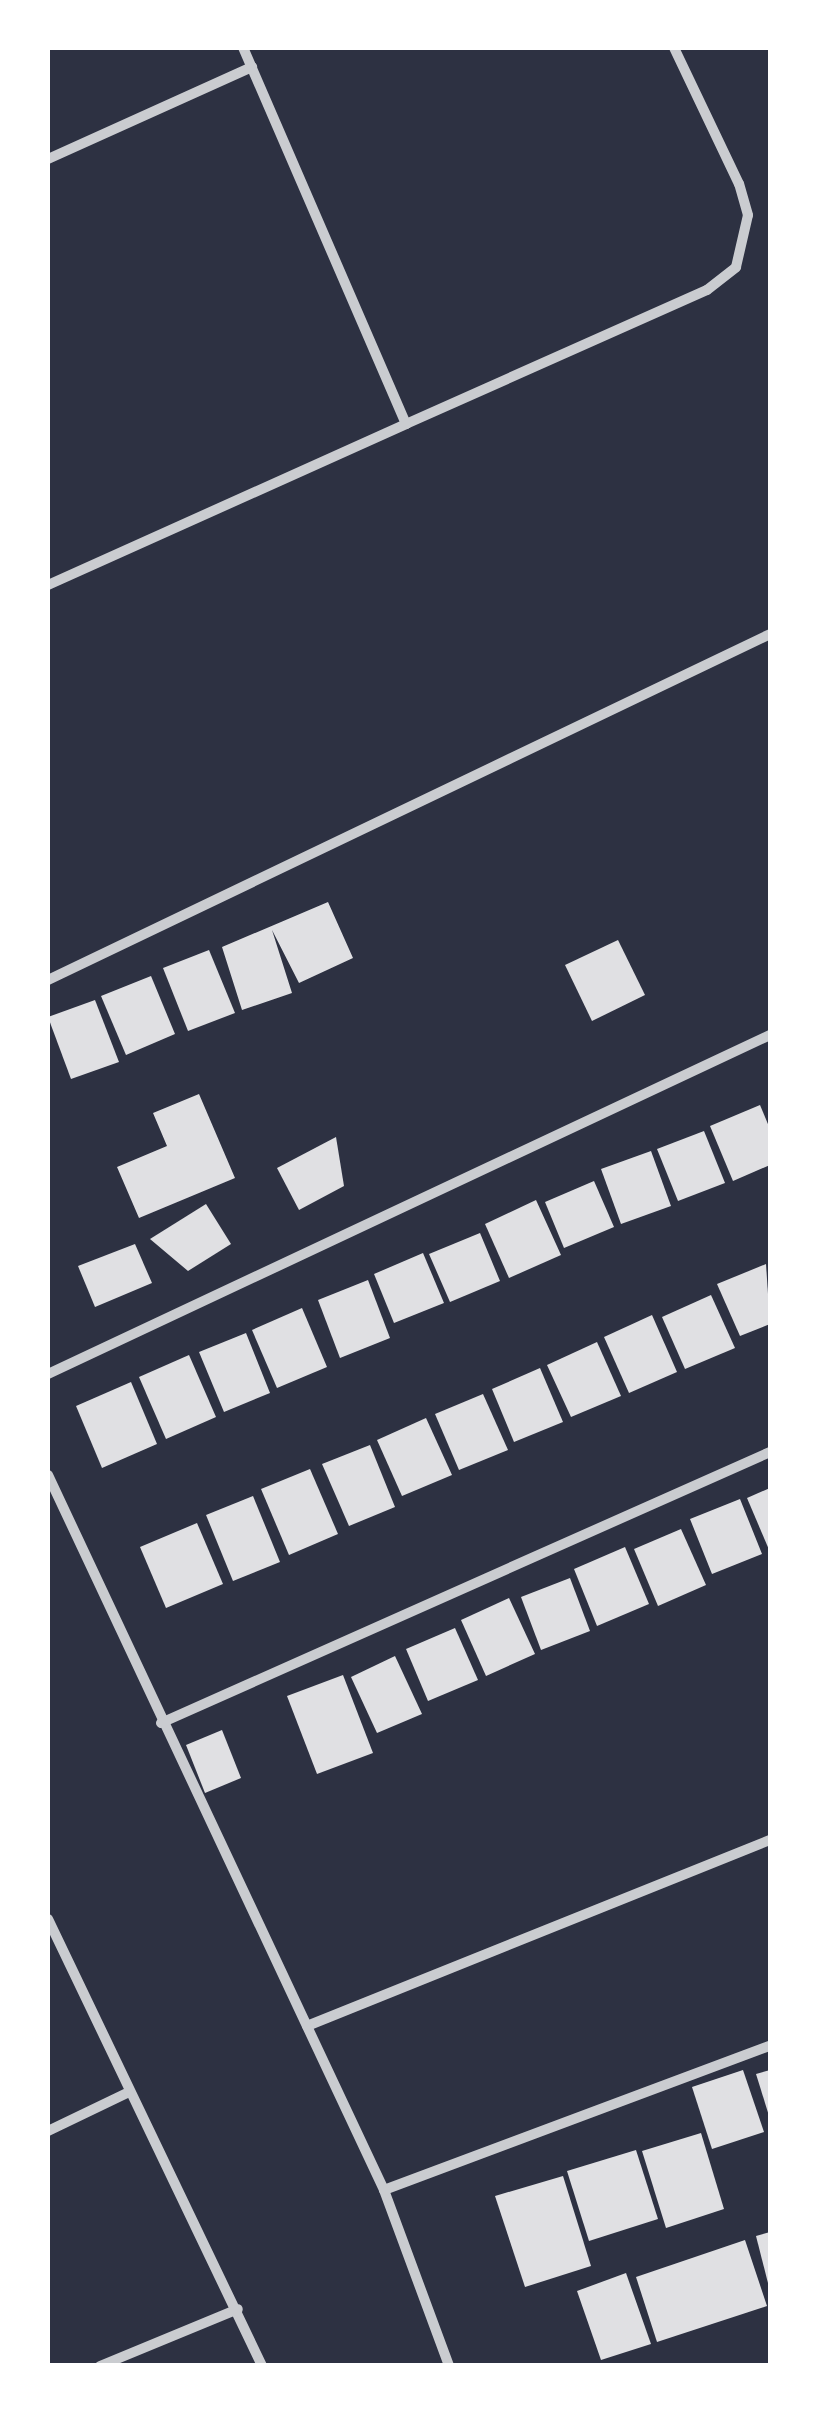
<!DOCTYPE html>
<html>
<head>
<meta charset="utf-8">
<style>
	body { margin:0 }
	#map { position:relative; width:818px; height:2413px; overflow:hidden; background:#2d3142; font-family:Commissioner,sans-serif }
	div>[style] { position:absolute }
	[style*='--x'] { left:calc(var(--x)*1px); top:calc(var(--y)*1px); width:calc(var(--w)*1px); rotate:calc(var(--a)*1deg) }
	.building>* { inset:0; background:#e0e0e3 }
	.minor>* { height:10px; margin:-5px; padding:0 5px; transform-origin:5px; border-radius:5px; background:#caccd0 }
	span { translate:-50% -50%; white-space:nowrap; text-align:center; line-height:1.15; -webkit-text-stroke:9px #fff; paint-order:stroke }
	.frame { position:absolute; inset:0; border:50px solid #fff; pointer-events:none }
</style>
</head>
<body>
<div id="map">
	<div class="building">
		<i style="clip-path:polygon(328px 902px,353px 958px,299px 983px,272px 930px,292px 993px,242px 1010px,222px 947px)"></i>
		<i style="clip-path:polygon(618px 940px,645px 995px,592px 1021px,565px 965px)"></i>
		<i style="clip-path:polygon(209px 950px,235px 1013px,188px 1031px,163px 968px)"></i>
		<i style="clip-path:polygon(151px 976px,175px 1034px,126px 1055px,101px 996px)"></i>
		<i style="clip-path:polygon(95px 1000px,119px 1062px,71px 1079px,48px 1017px)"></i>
		<i style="clip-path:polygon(199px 1094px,235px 1178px,139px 1218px,117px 1167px,167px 1146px,153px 1113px)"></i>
		<i style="clip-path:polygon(760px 1105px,770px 1129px,770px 1165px,733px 1181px,710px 1126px)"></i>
		<i style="clip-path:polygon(704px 1131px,725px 1183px,678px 1201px,657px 1149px)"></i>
		<i style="clip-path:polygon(336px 1137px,344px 1186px,299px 1210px,277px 1168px)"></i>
		<i style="clip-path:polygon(651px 1151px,671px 1206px,621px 1224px,601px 1169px)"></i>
		<i style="clip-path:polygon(594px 1181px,614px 1227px,564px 1248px,545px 1202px)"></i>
		<i style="clip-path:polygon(536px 1200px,561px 1255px,509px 1278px,485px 1224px)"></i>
		<i style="clip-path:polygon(206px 1204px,231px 1244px,188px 1271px,150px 1239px)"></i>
		<i style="clip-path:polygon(480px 1233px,500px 1281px,450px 1302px,429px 1254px)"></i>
		<i style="clip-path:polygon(135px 1244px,152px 1283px,95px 1307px,78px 1266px)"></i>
		<i style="clip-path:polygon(423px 1253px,444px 1303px,394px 1323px,374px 1274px)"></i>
		<i style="clip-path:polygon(766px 1264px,770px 1324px,740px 1336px,717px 1284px)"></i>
		<i style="clip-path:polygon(368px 1280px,390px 1338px,340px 1358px,318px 1300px)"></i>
		<i style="clip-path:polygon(711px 1295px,735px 1348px,685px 1369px,662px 1317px)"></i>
		<i style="clip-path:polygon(302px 1308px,327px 1367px,277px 1388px,252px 1330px)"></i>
		<i style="clip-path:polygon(652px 1315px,677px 1372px,629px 1393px,604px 1337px)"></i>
		<i style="clip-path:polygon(246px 1333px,270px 1393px,224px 1412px,199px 1352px)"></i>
		<i style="clip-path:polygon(597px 1342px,621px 1396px,571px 1417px,547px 1365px)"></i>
		<i style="clip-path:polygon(189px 1355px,216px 1417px,166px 1439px,139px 1377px)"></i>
		<i style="clip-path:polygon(540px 1368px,563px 1422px,514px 1442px,492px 1389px)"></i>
		<i style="clip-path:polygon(131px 1382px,157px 1444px,102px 1468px,76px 1406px)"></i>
		<i style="clip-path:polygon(483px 1394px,508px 1450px,459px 1470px,435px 1414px)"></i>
		<i style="clip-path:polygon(426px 1418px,452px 1475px,402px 1496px,377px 1440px)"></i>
		<i style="clip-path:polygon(370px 1445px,395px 1507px,349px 1526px,322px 1464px)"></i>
		<i style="clip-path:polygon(310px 1469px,338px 1534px,289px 1555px,261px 1489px)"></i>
		<i style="clip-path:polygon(770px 1488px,770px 1552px,747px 1498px)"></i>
		<i style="clip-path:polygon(253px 1496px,280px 1562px,233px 1581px,206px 1515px)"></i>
		<i style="clip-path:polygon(740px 1499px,762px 1554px,712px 1574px,690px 1519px)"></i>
		<i style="clip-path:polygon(197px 1523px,223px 1584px,166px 1608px,140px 1547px)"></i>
		<i style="clip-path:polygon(681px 1529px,706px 1585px,658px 1606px,634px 1549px)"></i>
		<i style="clip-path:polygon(625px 1547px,649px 1604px,597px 1626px,574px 1569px)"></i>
		<i style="clip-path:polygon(570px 1578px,590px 1631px,541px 1650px,521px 1597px)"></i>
		<i style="clip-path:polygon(509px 1598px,535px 1654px,486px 1676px,461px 1620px)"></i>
		<i style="clip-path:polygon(455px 1628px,478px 1680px,428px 1701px,406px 1649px)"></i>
		<i style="clip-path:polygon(395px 1656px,422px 1714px,377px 1733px,351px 1677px)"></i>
		<i style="clip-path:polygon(343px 1675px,373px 1753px,317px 1774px,287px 1696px)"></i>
		<i style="clip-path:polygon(222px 1730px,241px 1778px,205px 1793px,186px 1745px)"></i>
		<i style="clip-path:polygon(743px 2070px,764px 2132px,712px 2149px,692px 2087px)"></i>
		<i style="clip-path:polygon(770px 2070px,770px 2119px,756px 2074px)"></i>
		<i style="clip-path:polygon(701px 2133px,724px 2209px,666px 2228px,642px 2151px)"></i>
		<i style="clip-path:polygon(636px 2150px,658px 2219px,589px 2241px,567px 2171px)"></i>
		<i style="clip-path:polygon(563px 2176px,591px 2266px,525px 2287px,495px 2196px)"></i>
		<i style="clip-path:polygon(770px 2232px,770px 2286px,769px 2287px,756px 2236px)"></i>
		<i style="clip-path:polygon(745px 2240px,767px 2306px,657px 2342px,636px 2277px)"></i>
		<i style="clip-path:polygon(626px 2273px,651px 2344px,601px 2360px,577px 2291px)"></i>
	</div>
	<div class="minor">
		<i style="--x:48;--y:159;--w:224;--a:-24.3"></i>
		<i style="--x:406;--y:424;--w:329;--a:-24"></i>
		<i style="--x:707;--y:290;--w:37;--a:-38"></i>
		<i style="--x:736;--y:267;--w:53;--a:-77"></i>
		<i style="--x:748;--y:215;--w:32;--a:-106"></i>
		<i style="--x:739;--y:184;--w:151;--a:-115.5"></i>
		<i style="--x:48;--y:585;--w:393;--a:-24.2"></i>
		<i style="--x:406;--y:424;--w:410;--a:-113.4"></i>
		<i style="--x:48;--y:980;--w:801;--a:-25.6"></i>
		<i style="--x:48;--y:1374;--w:798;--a:-25.15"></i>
		<i style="--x:48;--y:1475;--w:790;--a:64.83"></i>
		<i style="--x:384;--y:2190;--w:188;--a:69.7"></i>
		<i style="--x:161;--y:1723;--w:667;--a:-23.99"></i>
		<i style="--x:48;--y:1919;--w:496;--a:64.4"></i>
		<i style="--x:307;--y:2026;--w:499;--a:-21.9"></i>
		<i style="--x:48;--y:2131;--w:90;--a:-25.7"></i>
		<i style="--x:384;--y:2190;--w:412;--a:-20.5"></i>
		<i style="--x:100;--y:2366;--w:149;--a:-22.4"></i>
	</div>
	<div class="frame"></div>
</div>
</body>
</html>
